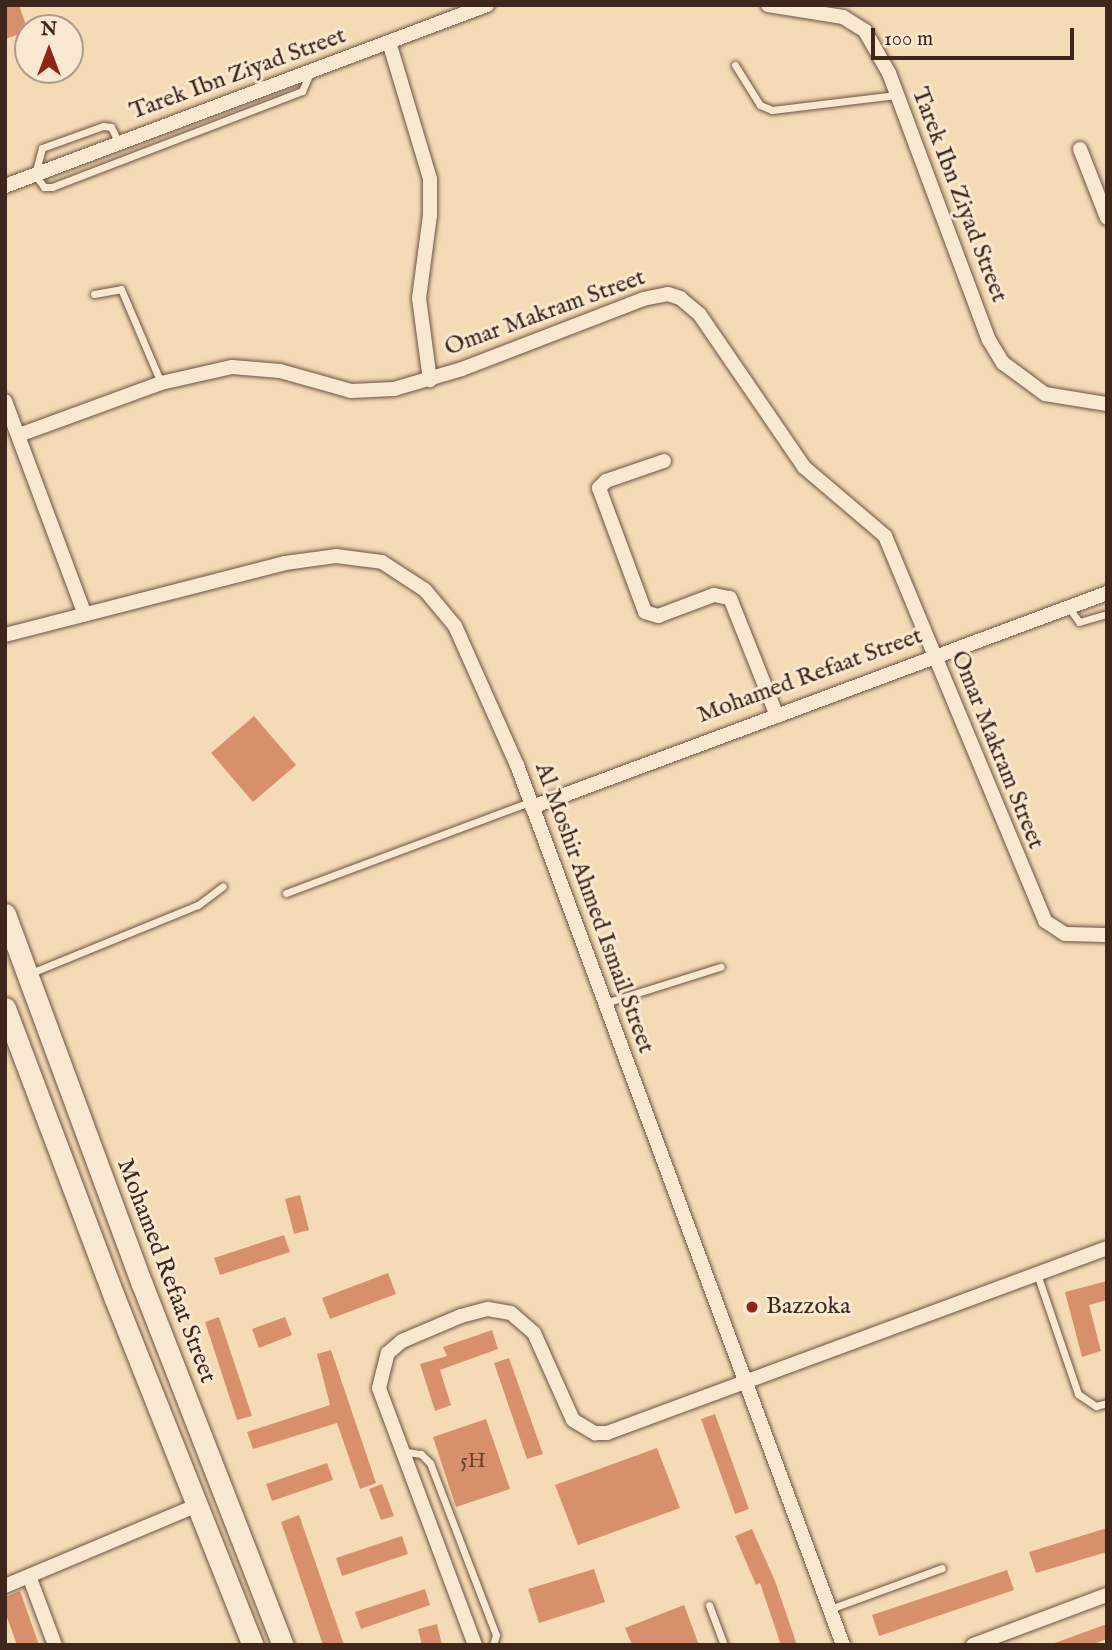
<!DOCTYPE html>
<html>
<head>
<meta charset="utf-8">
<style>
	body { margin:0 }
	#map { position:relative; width:1112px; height:1650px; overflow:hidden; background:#f5dbb5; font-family:"IM FELL English",serif }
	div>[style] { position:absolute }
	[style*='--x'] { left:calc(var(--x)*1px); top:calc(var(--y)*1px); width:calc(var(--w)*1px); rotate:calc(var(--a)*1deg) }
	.building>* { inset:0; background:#d8906c }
	.roads { filter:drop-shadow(0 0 2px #6c5343) drop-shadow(0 0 2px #6c5343) }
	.lane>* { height:7px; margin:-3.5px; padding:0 3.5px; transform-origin:3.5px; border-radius:3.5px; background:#f8e8cf }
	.street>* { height:14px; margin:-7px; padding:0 7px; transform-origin:7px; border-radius:7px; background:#f8e8cf }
	.secondary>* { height:21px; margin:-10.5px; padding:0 10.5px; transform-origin:10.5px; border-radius:10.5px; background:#f8e8cf }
	.dots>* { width:19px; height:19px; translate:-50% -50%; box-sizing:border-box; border:4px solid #f8e8cf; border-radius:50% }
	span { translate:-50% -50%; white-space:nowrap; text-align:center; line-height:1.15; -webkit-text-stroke:6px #f8e8cf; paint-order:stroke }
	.number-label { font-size:21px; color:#644031 }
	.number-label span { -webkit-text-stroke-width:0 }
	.street-label { font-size:24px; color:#3e261d }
	.poi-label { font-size:24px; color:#3e261d }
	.left { translate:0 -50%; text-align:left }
	.frame { position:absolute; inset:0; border:7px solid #3e261d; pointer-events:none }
	.north { position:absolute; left:14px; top:14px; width:70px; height:70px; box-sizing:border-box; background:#f8e8cf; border:2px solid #ae9a88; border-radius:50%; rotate:0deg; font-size:19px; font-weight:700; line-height:28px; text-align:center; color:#3e261d }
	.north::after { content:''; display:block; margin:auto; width:24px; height:32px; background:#8f2418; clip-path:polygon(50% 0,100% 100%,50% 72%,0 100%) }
	.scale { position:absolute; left:871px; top:28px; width:203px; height:32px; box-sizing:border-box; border:4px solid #3e261d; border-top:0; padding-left:9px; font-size:21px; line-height:24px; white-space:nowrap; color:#3e261d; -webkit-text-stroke:5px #f8e8cf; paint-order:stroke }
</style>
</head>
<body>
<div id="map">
	<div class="building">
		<i style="clip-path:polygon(5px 5px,19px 5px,28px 31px,5px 39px)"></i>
		<i style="clip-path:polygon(254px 716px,296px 765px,253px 802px,211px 753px)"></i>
		<i style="clip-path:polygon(300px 1195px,309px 1230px,294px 1234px,285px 1199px)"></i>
		<i style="clip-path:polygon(284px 1235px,290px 1252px,220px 1275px,214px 1258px)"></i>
		<i style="clip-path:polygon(388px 1273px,396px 1294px,330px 1319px,322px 1298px)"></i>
		<i style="clip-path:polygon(1107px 1281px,1107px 1300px,1089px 1305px,1101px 1351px,1082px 1357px,1065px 1292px)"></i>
		<i style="clip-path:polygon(219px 1317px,252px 1416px,237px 1420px,205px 1322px)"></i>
		<i style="clip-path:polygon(285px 1317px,292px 1335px,259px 1348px,252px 1329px)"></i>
		<i style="clip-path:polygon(492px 1330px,498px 1349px,440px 1370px,451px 1405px,435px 1411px,420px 1364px,447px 1356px,443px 1347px)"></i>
		<i style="clip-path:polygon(331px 1350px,376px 1483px,360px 1489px,337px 1423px,253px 1449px,247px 1432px,330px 1405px,317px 1354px)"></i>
		<i style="clip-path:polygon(509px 1358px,543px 1454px,527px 1459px,494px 1363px)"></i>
		<i style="clip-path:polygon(715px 1414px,749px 1509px,735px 1514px,701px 1419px)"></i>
		<i style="clip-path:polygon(486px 1419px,510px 1489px,456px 1507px,433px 1437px)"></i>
		<i style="clip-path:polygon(657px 1448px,680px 1508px,578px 1545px,555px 1485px)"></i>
		<i style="clip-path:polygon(327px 1463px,333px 1480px,272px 1501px,266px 1484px)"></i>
		<i style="clip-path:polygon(382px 1484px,394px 1516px,381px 1520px,369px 1489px)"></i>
		<i style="clip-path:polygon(299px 1515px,344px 1645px,323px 1645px,281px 1522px)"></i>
		<i style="clip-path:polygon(1107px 1528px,1107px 1552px,1036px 1573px,1029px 1552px)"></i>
		<i style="clip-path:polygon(752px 1529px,775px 1581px,797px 1645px,781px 1645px,760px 1583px,756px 1585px,735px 1536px)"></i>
		<i style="clip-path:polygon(402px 1536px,408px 1554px,342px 1576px,336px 1558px)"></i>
		<i style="clip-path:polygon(594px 1569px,605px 1602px,539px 1623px,528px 1589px)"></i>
		<i style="clip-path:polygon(1007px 1570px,1014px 1590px,879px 1636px,872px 1615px)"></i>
		<i style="clip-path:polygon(425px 1589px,430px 1605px,361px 1629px,355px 1612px)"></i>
		<i style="clip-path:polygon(20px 1591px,39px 1645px,17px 1645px,5px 1612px,5px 1597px)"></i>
		<i style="clip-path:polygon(684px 1605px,699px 1645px,632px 1645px,625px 1628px)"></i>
		<i style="clip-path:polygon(437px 1624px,442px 1645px,422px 1645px,418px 1629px)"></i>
		<i style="clip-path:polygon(1107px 1624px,1107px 1639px,1091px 1645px,1049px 1645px)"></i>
	</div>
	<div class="roads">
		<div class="lane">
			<i style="--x:735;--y:65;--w:47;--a:58"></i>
			<i style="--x:760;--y:105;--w:13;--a:23"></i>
			<i style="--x:772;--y:110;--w:125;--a:-6.9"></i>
			<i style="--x:119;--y:143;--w:18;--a:-117"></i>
			<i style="--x:111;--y:127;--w:8;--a:-173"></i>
			<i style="--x:103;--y:126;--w:65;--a:160.2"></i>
			<i style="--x:42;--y:148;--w:28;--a:105"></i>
			<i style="--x:35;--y:175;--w:15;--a:53"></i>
			<i style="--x:44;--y:187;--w:8;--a:0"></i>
			<i style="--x:52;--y:187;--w:268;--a:-21"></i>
			<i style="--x:302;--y:91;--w:22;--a:-66"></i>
			<i style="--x:94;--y:294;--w:27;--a:-10"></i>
			<i style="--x:121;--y:289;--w:102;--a:66.9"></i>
			<i style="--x:1069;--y:608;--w:17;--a:54"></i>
			<i style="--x:1079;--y:622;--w:29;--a:-16"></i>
			<i style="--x:286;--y:893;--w:260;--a:-20.5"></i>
			<i style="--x:31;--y:973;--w:180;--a:-22.2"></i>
			<i style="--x:198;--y:905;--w:31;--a:-37"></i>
			<i style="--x:605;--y:1003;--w:121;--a:-17.4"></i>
			<i style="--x:1037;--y:1274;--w:127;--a:71.1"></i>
			<i style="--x:1078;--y:1394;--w:22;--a:34"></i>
			<i style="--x:1096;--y:1406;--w:11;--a:-15"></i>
			<i style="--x:401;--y:1451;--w:20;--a:9"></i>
			<i style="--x:421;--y:1454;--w:13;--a:45"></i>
			<i style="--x:430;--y:1463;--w:184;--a:69"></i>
			<i style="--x:496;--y:1635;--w:10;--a:107"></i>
			<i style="--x:709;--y:1605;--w:43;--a:69.4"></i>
			<i style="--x:830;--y:1609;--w:119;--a:-20.1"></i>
		</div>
		<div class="street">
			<i style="--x:768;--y:5;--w:76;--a:9.1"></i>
			<i style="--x:843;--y:17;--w:26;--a:32"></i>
			<i style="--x:865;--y:31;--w:48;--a:60.3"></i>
			<i style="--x:889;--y:73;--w:285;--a:69.5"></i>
			<i style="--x:989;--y:340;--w:27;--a:59"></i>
			<i style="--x:1003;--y:363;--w:52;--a:36.4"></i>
			<i style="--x:1045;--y:394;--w:63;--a:9.2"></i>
			<i style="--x:389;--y:42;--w:143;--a:73.3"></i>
			<i style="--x:430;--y:179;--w:36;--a:90"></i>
			<i style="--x:430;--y:215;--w:84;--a:97.5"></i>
			<i style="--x:419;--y:298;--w:83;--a:82.4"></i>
			<i style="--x:1080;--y:149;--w:74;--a:68.6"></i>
			<i style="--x:5;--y:186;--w:515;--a:-20.58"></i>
			<i style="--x:5;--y:401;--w:228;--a:69.5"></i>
			<i style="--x:19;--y:435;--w:151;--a:-20.1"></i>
			<i style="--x:161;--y:383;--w:73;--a:-12.7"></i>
			<i style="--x:232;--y:367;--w:48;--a:4.8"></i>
			<i style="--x:280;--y:371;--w:74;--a:15.7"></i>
			<i style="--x:351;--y:391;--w:43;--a:-2.7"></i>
			<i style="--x:394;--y:389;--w:71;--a:-16.4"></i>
			<i style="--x:462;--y:369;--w:194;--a:-21.1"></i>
			<i style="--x:643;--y:299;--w:25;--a:-11"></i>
			<i style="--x:668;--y:294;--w:13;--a:18"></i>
			<i style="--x:680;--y:298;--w:26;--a:40"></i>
			<i style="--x:700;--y:315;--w:184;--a:55.6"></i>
			<i style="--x:804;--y:467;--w:106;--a:40.4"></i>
			<i style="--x:885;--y:536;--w:417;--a:67.4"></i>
			<i style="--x:1045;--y:921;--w:24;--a:33"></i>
			<i style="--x:1065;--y:934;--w:42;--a:1.4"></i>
			<i style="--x:664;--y:461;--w:61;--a:161"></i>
			<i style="--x:606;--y:481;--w:10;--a:135"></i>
			<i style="--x:599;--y:488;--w:132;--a:69.6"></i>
			<i style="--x:645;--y:612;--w:14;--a:17"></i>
			<i style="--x:658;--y:616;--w:60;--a:-20.6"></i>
			<i style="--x:714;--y:595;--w:16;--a:11"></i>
			<i style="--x:730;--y:598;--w:127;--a:68.3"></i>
			<i style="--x:5;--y:635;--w:289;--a:-14.4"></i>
			<i style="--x:285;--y:563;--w:51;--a:-7.8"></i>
			<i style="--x:336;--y:556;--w:46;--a:7.4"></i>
			<i style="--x:382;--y:562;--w:51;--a:33.1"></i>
			<i style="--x:425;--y:590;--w:47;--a:50.2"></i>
			<i style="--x:455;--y:626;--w:152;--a:66"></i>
			<i style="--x:517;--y:765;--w:938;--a:69.67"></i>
			<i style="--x:532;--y:807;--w:614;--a:-20.41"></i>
			<i style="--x:29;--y:1576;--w:74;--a:69.4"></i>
			<i style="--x:5;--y:1586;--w:212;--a:-22.8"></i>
			<i style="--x:475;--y:1645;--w:274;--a:-110.5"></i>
			<i style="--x:379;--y:1388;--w:36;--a:-76"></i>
			<i style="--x:388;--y:1353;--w:18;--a:-41"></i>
			<i style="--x:402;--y:1341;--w:64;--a:-23"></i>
			<i style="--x:461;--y:1316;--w:28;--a:-15"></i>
			<i style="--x:488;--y:1309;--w:23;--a:10"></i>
			<i style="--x:511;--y:1313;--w:30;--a:41"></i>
			<i style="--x:534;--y:1333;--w:95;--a:65.9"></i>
			<i style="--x:573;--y:1420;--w:26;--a:31"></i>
			<i style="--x:595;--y:1433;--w:12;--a:0"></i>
			<i style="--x:607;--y:1433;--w:533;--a:-20.3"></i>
			<i style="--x:973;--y:1645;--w:143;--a:-20.5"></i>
		</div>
		<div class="secondary">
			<i style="--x:5;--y:914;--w:395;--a:69.7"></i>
			<i style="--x:142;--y:1284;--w:388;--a:68.7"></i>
			<i style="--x:5;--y:1008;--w:311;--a:69.3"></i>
			<i style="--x:115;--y:1299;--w:373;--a:68.3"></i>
		</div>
	</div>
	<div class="dots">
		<i style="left:752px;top:1307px;background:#8f2418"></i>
	</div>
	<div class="number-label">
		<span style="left:473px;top:1462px">5H</span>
	</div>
	<div class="street-label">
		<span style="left:238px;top:74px;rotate:-20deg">Tarek Ibn Ziyad Street</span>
		<span style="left:959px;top:195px;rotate:69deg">Tarek Ibn Ziyad Street</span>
		<span style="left:545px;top:313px;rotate:-20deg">Omar Makram Street</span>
		<span style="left:810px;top:676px;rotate:-20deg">Mohamed Refaat Street</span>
		<span style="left:997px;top:750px;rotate:68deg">Omar Makram Street</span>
		<span style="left:594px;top:908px;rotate:70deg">Al Moshir Ahmed Ismail Street</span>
		<span style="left:166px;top:1271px;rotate:69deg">Mohamed Refaat Street</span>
	</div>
	<div class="poi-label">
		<span class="left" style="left:766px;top:1307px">Bazzoka</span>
	</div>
	<div class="frame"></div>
	<div class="north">N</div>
	<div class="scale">100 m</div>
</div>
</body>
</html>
